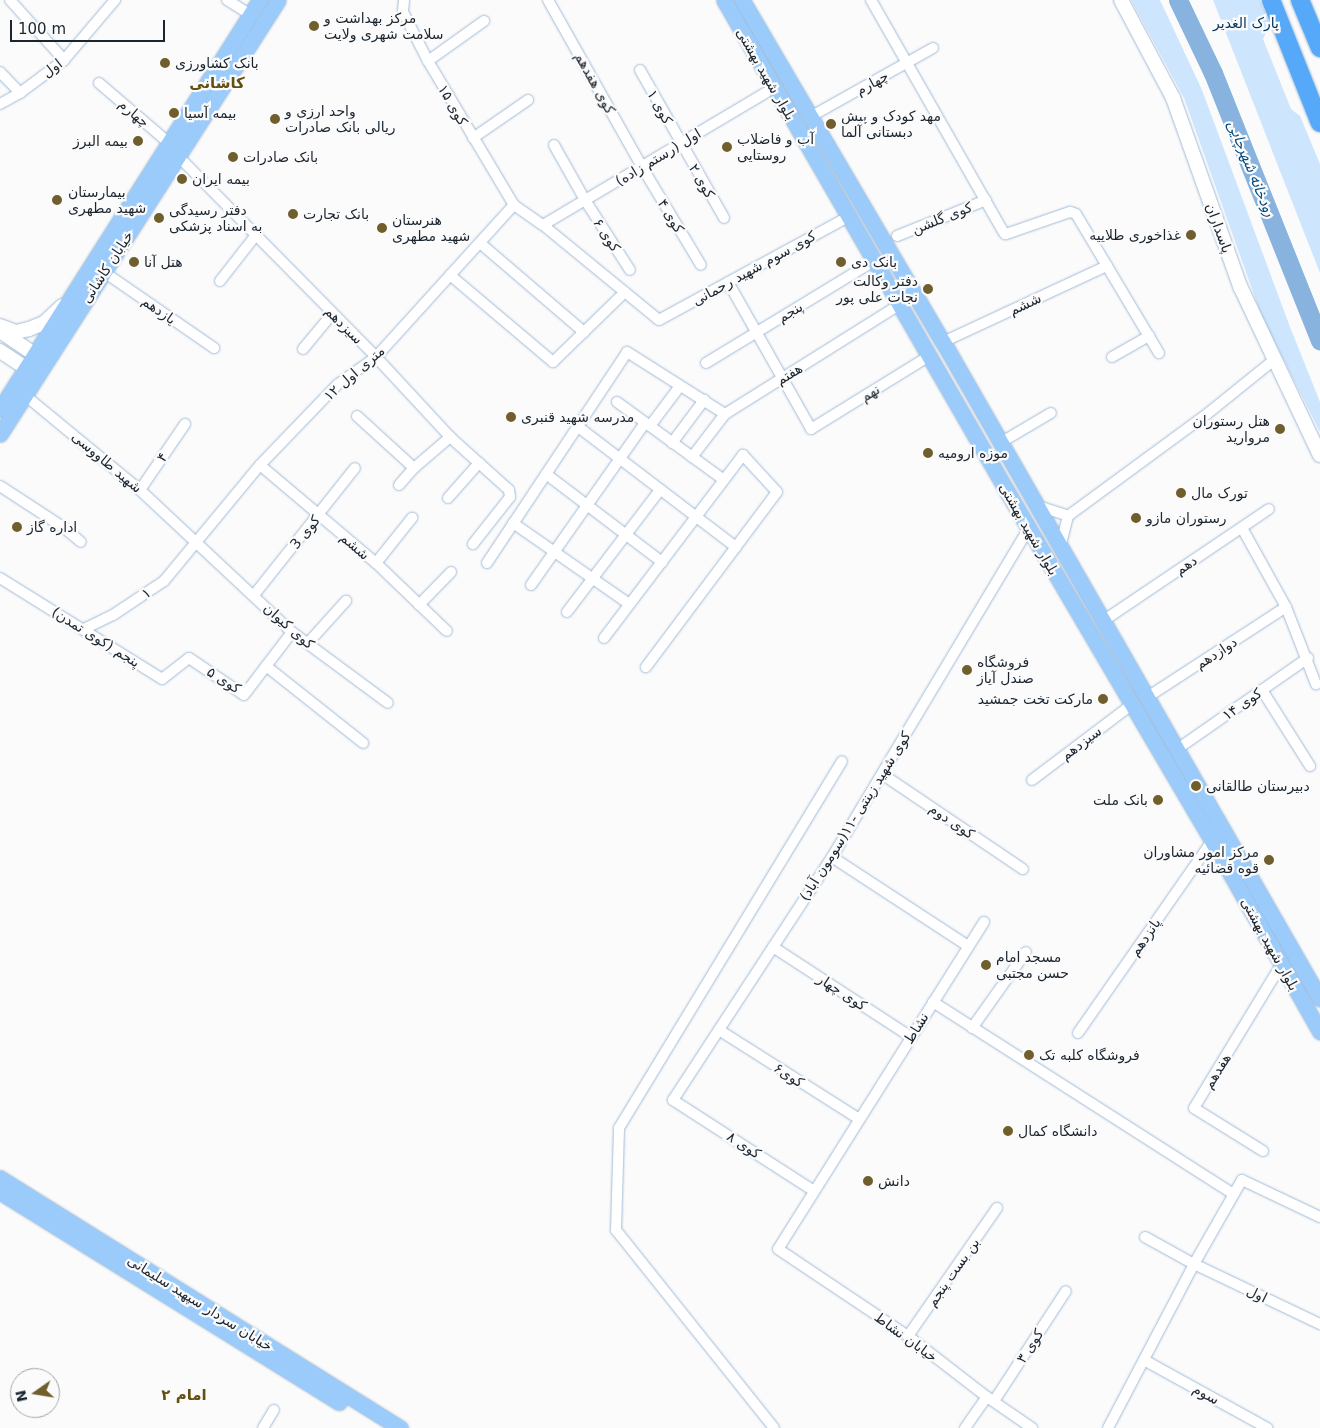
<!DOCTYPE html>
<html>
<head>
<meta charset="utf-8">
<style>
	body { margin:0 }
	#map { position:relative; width:1320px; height:1428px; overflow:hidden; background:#fbfbfb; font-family:"DejaVu Sans","Noto Sans Arabic",sans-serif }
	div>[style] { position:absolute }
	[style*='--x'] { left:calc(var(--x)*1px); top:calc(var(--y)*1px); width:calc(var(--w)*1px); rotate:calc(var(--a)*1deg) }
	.green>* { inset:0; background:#cde5fd }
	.river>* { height:19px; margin:-9.5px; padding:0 9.5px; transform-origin:9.5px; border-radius:9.5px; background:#88b3df }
	.roads { filter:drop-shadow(0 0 1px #a1bbd6) drop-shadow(0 0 1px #a1bbd6) }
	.street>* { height:10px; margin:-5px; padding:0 5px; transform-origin:5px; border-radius:5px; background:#fff }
	.secondary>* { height:14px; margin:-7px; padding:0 7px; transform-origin:7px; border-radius:7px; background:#fff }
	.primary>* { height:15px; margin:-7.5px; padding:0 7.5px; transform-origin:7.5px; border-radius:7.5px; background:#9acbfb }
	.highway>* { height:18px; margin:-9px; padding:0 9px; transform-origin:9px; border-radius:9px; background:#56a9f8 }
	.dots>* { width:14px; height:14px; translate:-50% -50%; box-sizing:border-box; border:2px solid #fbfbfb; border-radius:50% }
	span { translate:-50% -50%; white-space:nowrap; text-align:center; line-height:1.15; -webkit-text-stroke:4.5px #fbfbfb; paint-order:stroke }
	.poi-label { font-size:14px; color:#1b2530 }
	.left { translate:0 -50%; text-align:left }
	.right { translate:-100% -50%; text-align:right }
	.park-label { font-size:14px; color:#00325b }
	.street-label { font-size:14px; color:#1b2530 }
	.neighbourhood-label { font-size:15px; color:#624f12; font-weight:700 }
	.water-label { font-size:15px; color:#01487d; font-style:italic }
	.north { position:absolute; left:10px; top:1368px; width:50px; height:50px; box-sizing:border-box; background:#fbfbfb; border:1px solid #a1a5aa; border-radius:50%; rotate:257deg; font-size:14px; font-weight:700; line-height:20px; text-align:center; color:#1b2530 }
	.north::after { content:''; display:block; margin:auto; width:18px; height:22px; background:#705f2d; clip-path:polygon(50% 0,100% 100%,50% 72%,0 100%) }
	.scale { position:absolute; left:10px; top:20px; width:155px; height:22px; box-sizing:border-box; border:2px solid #1b2530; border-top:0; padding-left:6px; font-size:15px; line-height:18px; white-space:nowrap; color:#1b2530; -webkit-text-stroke:4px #fbfbfb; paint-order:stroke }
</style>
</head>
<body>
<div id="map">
	<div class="green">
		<i style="clip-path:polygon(1131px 0,1160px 0,1202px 90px,1290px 327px,1320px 402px,1320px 432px,1262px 317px,1184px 98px)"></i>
		<i style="clip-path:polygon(1213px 0,1260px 0,1270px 24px,1263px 39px,1291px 109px,1300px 116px,1320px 164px,1320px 273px)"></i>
	</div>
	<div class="river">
		<i style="--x:1178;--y:0;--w:81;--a:64.4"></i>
		<i style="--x:1213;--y:73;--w:288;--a:68.2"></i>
	</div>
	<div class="roads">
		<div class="street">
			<i style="--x:10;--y:0;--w:81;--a:48"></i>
			<i style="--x:227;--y:0;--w:28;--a:32"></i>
			<i style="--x:404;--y:0;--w:12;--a:95"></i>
			<i style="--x:403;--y:12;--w:55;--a:63"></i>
			<i style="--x:428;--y:61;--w:168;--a:59.2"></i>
			<i style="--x:514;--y:205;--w:35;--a:35"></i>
			<i style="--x:543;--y:225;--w:150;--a:39.3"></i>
			<i style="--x:659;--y:320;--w:215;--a:-28.6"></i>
			<i style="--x:548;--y:0;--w:192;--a:60.6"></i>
			<i style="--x:642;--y:167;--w:114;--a:59"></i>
			<i style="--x:871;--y:0;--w:266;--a:60.3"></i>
			<i style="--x:1003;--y:231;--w:4;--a:56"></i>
			<i style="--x:1005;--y:234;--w:4;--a:-14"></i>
			<i style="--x:1009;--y:233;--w:65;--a:-19"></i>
			<i style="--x:1070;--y:212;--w:6;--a:18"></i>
			<i style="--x:1076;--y:214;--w:162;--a:59.2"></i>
			<i style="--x:428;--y:61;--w:69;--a:-35.5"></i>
			<i style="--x:640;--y:70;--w:170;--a:60.4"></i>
			<i style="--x:0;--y:72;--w:29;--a:46"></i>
			<i style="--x:99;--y:83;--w:92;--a:40.6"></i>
			<i style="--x:0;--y:104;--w:23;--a:-29"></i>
			<i style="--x:20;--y:93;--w:55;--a:-36.9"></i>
			<i style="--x:64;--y:60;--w:79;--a:-49.6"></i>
			<i style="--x:810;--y:117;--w:141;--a:-29.3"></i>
			<i style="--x:473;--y:138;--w:67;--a:-34.6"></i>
			<i style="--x:554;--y:145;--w:63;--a:60.6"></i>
			<i style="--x:585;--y:200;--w:83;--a:57.3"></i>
			<i style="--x:178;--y:156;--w:282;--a:45.4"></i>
			<i style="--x:376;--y:357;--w:109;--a:47.2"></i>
			<i style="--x:450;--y:437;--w:79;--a:41.9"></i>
			<i style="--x:509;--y:490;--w:7;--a:82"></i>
			<i style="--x:510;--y:497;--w:60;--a:128.2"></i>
			<i style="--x:543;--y:225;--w:269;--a:-30.7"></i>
			<i style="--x:897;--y:236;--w:96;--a:-22"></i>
			<i style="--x:480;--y:243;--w:137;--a:40.6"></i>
			<i style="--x:104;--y:272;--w:134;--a:34.6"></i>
			<i style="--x:450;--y:275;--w:135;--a:40.2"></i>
			<i style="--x:553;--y:362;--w:100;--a:-44.2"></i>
			<i style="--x:220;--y:281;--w:58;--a:-52"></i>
			<i style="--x:728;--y:282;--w:169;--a:60.5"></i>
			<i style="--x:811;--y:429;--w:139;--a:-31.7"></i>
			<i style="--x:943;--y:342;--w:181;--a:-24.9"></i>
			<i style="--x:303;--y:349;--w:45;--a:-50.4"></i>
			<i style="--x:1112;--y:357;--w:43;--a:-29.6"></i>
			<i style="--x:706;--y:363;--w:197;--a:-31.3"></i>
			<i style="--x:21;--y:392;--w:154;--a:39.5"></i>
			<i style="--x:140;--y:490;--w:208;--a:43.1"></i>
			<i style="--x:292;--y:632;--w:119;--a:36.5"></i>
			<i style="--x:617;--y:402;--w:132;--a:36.1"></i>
			<i style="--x:357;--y:416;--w:77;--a:42.4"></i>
			<i style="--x:577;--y:426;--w:200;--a:37.3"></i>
			<i style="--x:650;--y:426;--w:50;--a:-53.1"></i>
			<i style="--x:672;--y:443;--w:54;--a:-53.3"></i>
			<i style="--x:1000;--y:443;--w:59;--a:-30.5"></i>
			<i style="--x:692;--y:457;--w:54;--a:-52.5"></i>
			<i style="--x:725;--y:414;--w:205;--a:-32.1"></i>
			<i style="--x:260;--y:465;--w:152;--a:40.2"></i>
			<i style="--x:376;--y:563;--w:98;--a:43.8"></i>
			<i style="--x:546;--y:474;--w:146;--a:37.2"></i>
			<i style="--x:399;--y:485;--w:23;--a:-49"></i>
			<i style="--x:414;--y:468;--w:48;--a:-40.7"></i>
			<i style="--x:0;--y:486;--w:75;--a:33.1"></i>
			<i style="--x:63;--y:527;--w:23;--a:40"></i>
			<i style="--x:140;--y:490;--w:80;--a:-55.7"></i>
			<i style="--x:448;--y:498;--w:47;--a:-48.5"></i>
			<i style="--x:1035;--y:505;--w:35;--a:18"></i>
			<i style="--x:1068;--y:516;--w:32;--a:104"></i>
			<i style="--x:1068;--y:516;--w:172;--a:-36.3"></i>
			<i style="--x:1207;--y:414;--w:86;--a:-38.9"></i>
			<i style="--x:513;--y:523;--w:141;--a:34.9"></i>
			<i style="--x:1242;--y:528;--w:90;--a:60.9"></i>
			<i style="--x:1286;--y:607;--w:83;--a:68.7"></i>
			<i style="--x:376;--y:563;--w:58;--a:-51.3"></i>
			<i style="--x:487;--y:563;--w:253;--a:-56.4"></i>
			<i style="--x:627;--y:352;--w:116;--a:32.3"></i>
			<i style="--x:0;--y:578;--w:191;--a:31.9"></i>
			<i style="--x:162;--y:679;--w:34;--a:-38"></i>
			<i style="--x:189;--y:658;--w:66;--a:33.9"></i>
			<i style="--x:244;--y:695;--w:79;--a:-52.7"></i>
			<i style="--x:531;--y:585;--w:198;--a:-54.9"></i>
			<i style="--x:254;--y:595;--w:162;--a:-51.5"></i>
			<i style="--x:419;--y:605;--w:46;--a:-45.9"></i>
			<i style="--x:567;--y:612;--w:153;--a:-52.7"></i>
			<i style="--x:1103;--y:621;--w:200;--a:-34"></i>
			<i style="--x:84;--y:629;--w:32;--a:-26"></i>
			<i style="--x:113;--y:615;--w:61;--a:-33.7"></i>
			<i style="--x:164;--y:581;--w:151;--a:-50.4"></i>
			<i style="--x:260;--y:465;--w:112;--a:-46.1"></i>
			<i style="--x:338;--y:384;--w:47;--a:-35.4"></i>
			<i style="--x:376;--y:357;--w:205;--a:-47.8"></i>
			<i style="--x:604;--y:638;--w:230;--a:-52.8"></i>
			<i style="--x:743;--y:455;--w:50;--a:47.4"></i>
			<i style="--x:777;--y:492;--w:219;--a:126.8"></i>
			<i style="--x:308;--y:643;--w:57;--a:-47.9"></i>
			<i style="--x:266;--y:666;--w:124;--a:38.4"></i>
			<i style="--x:1262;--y:690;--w:90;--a:57.7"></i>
			<i style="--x:1146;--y:698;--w:167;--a:-33"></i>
			<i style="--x:1176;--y:750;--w:161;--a:-34.9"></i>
			<i style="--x:882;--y:774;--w:170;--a:34"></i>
			<i style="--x:1032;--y:780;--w:124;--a:-37.1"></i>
			<i style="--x:832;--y:857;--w:163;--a:33.2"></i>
			<i style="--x:984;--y:922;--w:386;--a:122.2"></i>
			<i style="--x:778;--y:1249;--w:156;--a:33.8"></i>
			<i style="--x:908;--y:1336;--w:100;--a:37.7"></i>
			<i style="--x:987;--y:1397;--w:55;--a:34.6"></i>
			<i style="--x:773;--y:947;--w:165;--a:33.1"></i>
			<i style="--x:933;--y:1002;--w:356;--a:32.6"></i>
			<i style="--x:972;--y:1028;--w:93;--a:-54.6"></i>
			<i style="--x:719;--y:1030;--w:166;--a:32.4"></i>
			<i style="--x:1078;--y:1033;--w:234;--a:-55.1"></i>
			<i style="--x:1263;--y:1151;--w:81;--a:-148.1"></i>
			<i style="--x:1194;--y:1108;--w:167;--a:-58.7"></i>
			<i style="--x:814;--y:1191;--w:168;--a:-147.2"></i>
			<i style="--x:673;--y:1100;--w:290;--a:-56.8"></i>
			<i style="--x:832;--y:857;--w:383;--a:-59.1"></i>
			<i style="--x:1145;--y:1237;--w:56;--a:28.9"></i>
			<i style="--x:1194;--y:1264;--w:140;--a:25.5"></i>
			<i style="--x:908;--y:1336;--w:156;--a:-55.2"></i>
			<i style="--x:1144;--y:1360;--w:141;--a:28.9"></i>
			<i style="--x:994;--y:1401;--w:131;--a:-56.8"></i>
			<i style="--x:263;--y:1428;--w:21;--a:-59"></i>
			<i style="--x:774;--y:1428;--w:253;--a:-128.6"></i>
			<i style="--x:616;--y:1230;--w:102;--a:-88.3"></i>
			<i style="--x:619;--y:1128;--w:429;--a:-58.7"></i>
			<i style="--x:965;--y:1428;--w:38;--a:-55"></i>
			<i style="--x:1108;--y:1428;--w:185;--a:-62.3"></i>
			<i style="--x:1194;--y:1264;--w:97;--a:-60.3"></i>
			<i style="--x:1242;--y:1180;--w:86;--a:25.4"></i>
		</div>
		<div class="secondary">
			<i style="--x:1121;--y:0;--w:111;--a:62"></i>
			<i style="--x:1173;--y:98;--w:200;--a:70.4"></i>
			<i style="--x:1240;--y:286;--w:187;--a:64.7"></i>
			<i style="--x:0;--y:326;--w:17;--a:21"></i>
			<i style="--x:16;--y:332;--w:13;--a:-13"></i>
			<i style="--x:29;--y:329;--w:16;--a:-22"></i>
			<i style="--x:44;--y:323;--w:25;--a:-43"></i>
			<i style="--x:0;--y:331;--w:52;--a:34"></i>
			<i style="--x:0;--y:351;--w:42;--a:33.3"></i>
		</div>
		<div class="primary">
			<i style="--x:724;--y:0;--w:569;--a:60.06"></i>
			<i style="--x:1008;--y:493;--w:403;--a:59.6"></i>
			<i style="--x:1212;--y:841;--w:219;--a:60.5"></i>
			<i style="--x:742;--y:0;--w:397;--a:59.6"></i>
			<i style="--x:943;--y:342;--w:757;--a:60.15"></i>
			<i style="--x:0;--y:409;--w:485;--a:-57.6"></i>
			<i style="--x:0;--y:434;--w:515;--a:-57.36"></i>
			<i style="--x:0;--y:1178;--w:472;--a:32"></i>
			<i style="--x:0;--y:1192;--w:399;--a:31.8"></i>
		</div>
		<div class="highway">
			<i style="--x:1271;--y:0;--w:132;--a:68.3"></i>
			<i style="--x:1300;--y:0;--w:52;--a:67.4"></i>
		</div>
	</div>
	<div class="dots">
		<i style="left:314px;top:26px;background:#705f2d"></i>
		<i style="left:165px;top:63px;background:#705f2d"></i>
		<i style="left:174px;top:113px;background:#705f2d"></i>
		<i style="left:275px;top:119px;background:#705f2d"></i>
		<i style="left:831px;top:124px;background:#705f2d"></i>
		<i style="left:138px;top:141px;background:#705f2d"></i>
		<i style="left:727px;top:147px;background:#705f2d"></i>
		<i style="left:233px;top:157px;background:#705f2d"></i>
		<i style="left:182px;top:179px;background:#705f2d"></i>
		<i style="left:57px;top:200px;background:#705f2d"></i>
		<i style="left:293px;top:214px;background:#705f2d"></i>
		<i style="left:159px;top:218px;background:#705f2d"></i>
		<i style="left:382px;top:228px;background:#705f2d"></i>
		<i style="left:1191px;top:235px;background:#705f2d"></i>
		<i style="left:134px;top:262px;background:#705f2d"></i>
		<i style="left:841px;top:262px;background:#705f2d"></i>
		<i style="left:928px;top:289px;background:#705f2d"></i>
		<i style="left:511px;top:417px;background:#705f2d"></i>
		<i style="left:1280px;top:429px;background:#705f2d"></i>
		<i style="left:928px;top:453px;background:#705f2d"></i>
		<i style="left:1181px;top:493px;background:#705f2d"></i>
		<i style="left:1136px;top:518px;background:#705f2d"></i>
		<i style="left:17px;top:527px;background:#705f2d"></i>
		<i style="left:967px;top:670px;background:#705f2d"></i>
		<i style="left:1103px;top:699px;background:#705f2d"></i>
		<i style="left:1196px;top:786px;background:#705f2d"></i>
		<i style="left:1158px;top:800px;background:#705f2d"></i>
		<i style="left:1269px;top:860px;background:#705f2d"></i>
		<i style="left:986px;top:965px;background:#705f2d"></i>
		<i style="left:1029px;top:1055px;background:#705f2d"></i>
		<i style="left:1008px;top:1131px;background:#705f2d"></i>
		<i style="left:868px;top:1181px;background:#705f2d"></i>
	</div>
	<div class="poi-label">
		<span class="left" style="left:324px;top:26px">مرکز بهداشت و<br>سلامت شهری ولایت</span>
		<span class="left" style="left:175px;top:63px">بانک کشاورزی</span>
		<span class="left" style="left:285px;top:119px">واحد ارزی و<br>ریالی بانک صادرات</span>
		<span class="left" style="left:184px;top:113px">بیمه آسیا</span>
		<span class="left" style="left:841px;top:124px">مهد کودک و پیش<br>دبستانی آلما</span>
		<span class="left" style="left:737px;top:147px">آب و فاضلاب<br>روستایی</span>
		<span class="right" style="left:128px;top:141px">بیمه البرز</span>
		<span class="left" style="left:243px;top:157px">بانک صادرات</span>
		<span class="left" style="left:192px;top:179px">بیمه ایران</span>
		<span class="left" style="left:68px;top:200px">بیمارستان<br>شهید مطهری</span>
		<span class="left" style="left:169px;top:218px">دفتر رسیدگی<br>به اسناد پزشکی</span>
		<span class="left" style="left:303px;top:214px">بانک تجارت</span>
		<span class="left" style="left:392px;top:228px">هنرستان<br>شهید مطهری</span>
		<span class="right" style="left:1181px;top:235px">غذاخوری طلاییه</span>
		<span class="left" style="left:144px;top:262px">هتل آنا</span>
		<span class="left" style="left:851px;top:262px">بانک دی</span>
		<span class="right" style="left:918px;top:289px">دفتر وکالت<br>نجات علی پور</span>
		<span class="left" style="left:521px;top:417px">مدرسه شهید قنبری</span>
		<span class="right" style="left:1270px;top:429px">هتل رستوران<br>مروارید</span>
		<span class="left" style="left:938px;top:453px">موزه ارومیه</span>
		<span class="left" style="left:1191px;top:493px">تورک مال</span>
		<span class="left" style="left:1146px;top:518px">رستوران مازو</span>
		<span class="left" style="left:27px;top:527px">اداره گاز</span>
		<span class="left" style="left:977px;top:670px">فروشگاه<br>صندل آیاز</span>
		<span class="right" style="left:1093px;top:699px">مارکت تخت جمشید</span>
		<span class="left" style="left:1206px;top:786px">دبیرستان طالقانی</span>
		<span class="right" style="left:1148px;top:800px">بانک ملت</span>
		<span class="right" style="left:1259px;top:860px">مرکز امور مشاوران<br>قوه قضائیه</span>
		<span class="left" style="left:996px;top:965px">مسجد امام<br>حسن مجتبی</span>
		<span class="left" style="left:1039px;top:1055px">فروشگاه کلبه تک</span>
		<span class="left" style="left:1018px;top:1131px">دانشگاه کمال</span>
		<span class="left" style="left:878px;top:1181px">دانش</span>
	</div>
	<div class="park-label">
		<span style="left:1246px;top:23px">پارک الغدیر</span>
	</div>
	<div class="street-label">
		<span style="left:52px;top:68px;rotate:-38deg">اول</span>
		<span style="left:766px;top:74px;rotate:60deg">بلوار شهید بهشتی</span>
		<span style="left:595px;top:83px;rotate:61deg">کوی هفدهم</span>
		<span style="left:872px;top:83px;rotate:-29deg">چهارم</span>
		<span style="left:453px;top:105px;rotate:60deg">کوی ۱۵</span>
		<span style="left:660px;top:107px;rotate:61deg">کوی ۱</span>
		<span style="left:134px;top:113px;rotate:40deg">چهارم</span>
		<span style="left:658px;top:157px;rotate:-31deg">اول (رستم زاده)</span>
		<span style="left:702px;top:181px;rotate:60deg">کوی ۲</span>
		<span style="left:671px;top:216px;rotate:59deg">کوی ۴</span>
		<span style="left:942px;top:218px;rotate:-22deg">کوی گلشن</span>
		<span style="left:1219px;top:228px;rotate:70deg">پاسداران</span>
		<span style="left:607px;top:235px;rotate:57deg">کوی ۶</span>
		<span style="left:107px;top:267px;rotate:-57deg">خیابان کاشانی</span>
		<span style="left:754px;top:268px;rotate:-29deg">کوی سوم شهید رحمانی</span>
		<span style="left:1025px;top:304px;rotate:-25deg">ششم</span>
		<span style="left:159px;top:310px;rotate:35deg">یازدهم</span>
		<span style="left:790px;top:312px;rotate:-31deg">پنجم</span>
		<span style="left:344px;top:325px;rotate:45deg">سیزدهم</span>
		<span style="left:354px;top:373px;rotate:-41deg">۱۲ متری اول</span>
		<span style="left:789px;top:374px;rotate:-32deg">هفتم</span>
		<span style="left:870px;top:393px;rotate:-32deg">نهم</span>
		<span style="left:162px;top:457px;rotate:-56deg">۴</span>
		<span style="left:107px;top:462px;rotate:40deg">شهید طاووسی</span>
		<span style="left:1029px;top:529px;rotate:60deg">بلوار شهید بهشتی</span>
		<span style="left:305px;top:532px;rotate:-51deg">کوی 3</span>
		<span style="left:355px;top:546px;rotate:41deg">ششم</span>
		<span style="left:1186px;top:565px;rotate:-34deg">دهم</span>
		<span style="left:146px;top:593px;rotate:-34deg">۱</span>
		<span style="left:289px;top:626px;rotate:41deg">کوی کیوان</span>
		<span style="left:96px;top:637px;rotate:32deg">پنجم (کوی تمدن)</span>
		<span style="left:1216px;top:653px;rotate:-33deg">دوازدهم</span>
		<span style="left:224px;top:680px;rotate:32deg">کوی ۵</span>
		<span style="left:1242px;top:704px;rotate:-35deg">کوی ۱۴</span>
		<span style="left:1081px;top:743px;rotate:-37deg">سیزدهم</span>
		<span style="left:855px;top:816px;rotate:-58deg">کوی شهید زینتی -۱۱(سومون آباد)</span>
		<span style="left:952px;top:821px;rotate:34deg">کوی دوم</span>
		<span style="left:1145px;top:937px;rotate:-55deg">پانزدهم</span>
		<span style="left:1270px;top:944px;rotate:61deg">بلوار شهید بهشتی</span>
		<span style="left:842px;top:992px;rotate:33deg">کوی چهار</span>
		<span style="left:916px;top:1028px;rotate:-58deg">نشاط</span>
		<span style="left:1217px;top:1071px;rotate:-58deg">هفدهم</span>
		<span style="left:789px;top:1075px;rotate:33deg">کوی۶</span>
		<span style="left:744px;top:1145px;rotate:33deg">کوی ۸</span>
		<span style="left:953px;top:1272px;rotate:-55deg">بن بست پنجم</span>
		<span style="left:1257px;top:1294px;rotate:26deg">اول</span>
		<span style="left:200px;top:1303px;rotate:32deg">خیابان سردار سپهبد سلیمانی</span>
		<span style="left:906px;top:1337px;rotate:36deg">خیابان نشاط</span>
		<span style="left:1030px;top:1346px;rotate:-57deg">کوی ۳</span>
		<span style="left:1206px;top:1394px;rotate:29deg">سوم</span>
	</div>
	<div class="neighbourhood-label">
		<span style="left:217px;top:84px">کاشانی</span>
		<span style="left:184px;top:1396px">امام ۲</span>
	</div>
	<div class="water-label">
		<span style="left:1251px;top:169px;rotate:68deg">رودخانه شهرچایی</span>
	</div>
	<div class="north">N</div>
	<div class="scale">100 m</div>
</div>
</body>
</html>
